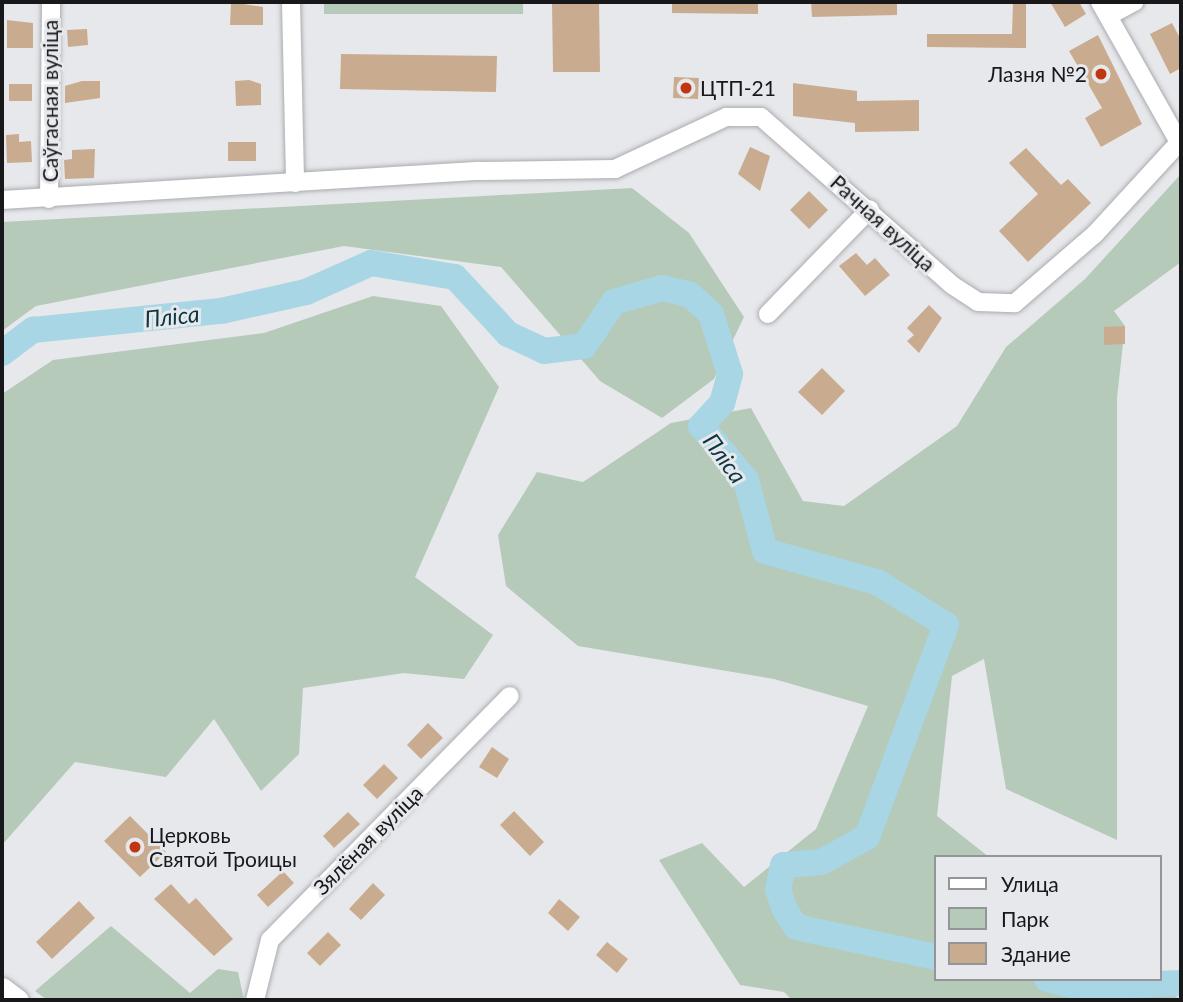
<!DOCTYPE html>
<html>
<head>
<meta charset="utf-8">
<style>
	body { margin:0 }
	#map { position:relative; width:1183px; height:1002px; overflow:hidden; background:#e7e8ec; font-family:Lato,sans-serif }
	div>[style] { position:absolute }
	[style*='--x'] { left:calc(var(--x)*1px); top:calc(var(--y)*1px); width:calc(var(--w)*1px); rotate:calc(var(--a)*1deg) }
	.green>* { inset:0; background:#b5cab9 }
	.river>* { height:26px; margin:-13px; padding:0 13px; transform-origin:13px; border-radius:13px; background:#a8d6e5 }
	.building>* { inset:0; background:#c9ac8f }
	.roads { filter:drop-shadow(0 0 2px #aaabaf) drop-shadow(0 0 2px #aaabaf) }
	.minor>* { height:18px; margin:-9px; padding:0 9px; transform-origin:9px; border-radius:9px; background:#fff }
	.tertiary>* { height:21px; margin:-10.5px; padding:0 10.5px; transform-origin:10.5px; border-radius:10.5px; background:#fff }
	.dots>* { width:19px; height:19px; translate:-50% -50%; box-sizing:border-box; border:4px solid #e7e8ec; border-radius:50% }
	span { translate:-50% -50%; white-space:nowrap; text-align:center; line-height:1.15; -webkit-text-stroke:6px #e7e8ec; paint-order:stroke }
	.poi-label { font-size:21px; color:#18181a }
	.right { translate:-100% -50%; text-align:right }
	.left { translate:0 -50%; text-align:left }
	.street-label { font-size:21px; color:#18181a }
	.water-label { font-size:23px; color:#0a3641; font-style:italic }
	.frame { position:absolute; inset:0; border:4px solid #18181a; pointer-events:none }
	.legend { position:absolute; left:934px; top:855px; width:228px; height:126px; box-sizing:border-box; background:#e7e8ec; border:2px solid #949598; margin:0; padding:9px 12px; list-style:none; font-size:21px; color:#18181a }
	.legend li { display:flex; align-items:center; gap:14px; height:35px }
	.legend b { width:35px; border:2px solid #949598 }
</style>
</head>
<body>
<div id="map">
	<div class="green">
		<i style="clip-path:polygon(324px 2px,523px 2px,523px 14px,324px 14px)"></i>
		<i style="clip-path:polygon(1181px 174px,1181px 262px,1114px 311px,1125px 326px,1117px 398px,1117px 840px,1006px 789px,984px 659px,952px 676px,937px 816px,989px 857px,936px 857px,936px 979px,1158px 979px,1180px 1000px,792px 1000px,784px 992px,740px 985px,659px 860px,702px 843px,744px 887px,816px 829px,868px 706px,774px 679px,578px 646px,506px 586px,498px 535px,537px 472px,583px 482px,671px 423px,751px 408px,803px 501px,844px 506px,957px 426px,1006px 347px,1085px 279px)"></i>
		<i style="clip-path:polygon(632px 188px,689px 233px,744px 317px,714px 379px,662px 418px,600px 381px,501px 267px,344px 246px,36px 306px,2px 331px,2px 222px)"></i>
		<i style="clip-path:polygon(373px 296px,441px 306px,499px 387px,415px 577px,493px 635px,464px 679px,404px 673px,303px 688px,299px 754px,261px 791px,214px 719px,166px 777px,75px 762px,2px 845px,2px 394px,53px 360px,264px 333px)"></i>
		<i style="clip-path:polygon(111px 926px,190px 993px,218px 969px,238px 972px,244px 1000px,47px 1000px,35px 991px)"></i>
	</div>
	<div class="river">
		<i style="--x:2;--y:353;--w:39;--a:-37"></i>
		<i style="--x:33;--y:330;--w:189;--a:-5.8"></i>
		<i style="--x:221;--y:311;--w:87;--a:-12.6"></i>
		<i style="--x:306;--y:292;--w:71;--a:-24"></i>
		<i style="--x:371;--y:263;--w:85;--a:9.5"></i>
		<i style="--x:455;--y:277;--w:78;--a:47.1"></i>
		<i style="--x:508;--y:334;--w:40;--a:25"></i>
		<i style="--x:544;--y:351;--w:40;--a:-7.1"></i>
		<i style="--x:584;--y:346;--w:53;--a:-55.7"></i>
		<i style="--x:614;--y:302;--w:50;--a:-16.3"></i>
		<i style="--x:662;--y:288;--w:28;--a:13"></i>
		<i style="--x:689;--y:294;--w:30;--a:42"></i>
		<i style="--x:711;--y:314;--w:63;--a:72.4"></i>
		<i style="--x:730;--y:374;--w:30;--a:105"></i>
		<i style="--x:722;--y:403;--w:31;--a:132"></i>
		<i style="--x:701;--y:426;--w:70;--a:50.2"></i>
		<i style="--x:746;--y:480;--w:73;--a:75"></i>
		<i style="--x:765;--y:551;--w:116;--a:15.5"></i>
		<i style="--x:877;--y:582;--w:81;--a:31.9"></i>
		<i style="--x:946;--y:625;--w:226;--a:110.4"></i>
		<i style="--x:867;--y:837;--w:52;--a:151.5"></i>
		<i style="--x:821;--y:862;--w:38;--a:175"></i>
		<i style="--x:783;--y:865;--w:25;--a:101"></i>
		<i style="--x:778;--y:890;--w:21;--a:71"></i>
		<i style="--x:785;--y:910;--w:20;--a:57"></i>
		<i style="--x:796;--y:927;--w:143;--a:12.1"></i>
		<i style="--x:1047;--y:979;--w:37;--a:13"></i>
		<i style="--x:1083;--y:987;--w:98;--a:-2.3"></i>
	</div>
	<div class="building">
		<i style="clip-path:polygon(231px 2px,263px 7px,263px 25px,230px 25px)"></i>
		<i style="clip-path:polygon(552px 2px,599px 2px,600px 72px,553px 72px)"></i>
		<i style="clip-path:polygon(672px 2px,758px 2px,758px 14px,672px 13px)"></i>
		<i style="clip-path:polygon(811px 2px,897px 2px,897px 15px,812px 17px)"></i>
		<i style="clip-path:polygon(1013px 2px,1026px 2px,1026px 48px,927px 47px,927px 34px,1012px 34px)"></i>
		<i style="clip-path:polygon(1050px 2px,1079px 2px,1086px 14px,1065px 27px)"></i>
		<i style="clip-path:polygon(7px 20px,33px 23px,33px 48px,7px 48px)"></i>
		<i style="clip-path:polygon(1172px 23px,1181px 40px,1181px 68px,1170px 74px,1150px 34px)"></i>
		<i style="clip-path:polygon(87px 29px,88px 45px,68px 47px,67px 30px)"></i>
		<i style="clip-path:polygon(1098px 35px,1142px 124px,1101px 147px,1085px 118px,1102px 108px,1069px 51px)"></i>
		<i style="clip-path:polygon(341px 54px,497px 56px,496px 92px,340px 89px)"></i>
		<i style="clip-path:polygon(674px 77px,699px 78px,698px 99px,673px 98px)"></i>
		<i style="clip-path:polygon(249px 80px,261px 84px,261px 105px,236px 106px,235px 81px)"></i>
		<i style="clip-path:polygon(82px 81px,100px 81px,100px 98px,65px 103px,65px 86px)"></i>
		<i style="clip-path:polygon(793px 83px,857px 91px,857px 101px,919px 100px,919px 131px,855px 132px,855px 123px,793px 116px)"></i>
		<i style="clip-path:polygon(9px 84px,32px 84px,32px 101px,9px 101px)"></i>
		<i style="clip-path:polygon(19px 134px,19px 142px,31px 141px,32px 162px,7px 163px,6px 135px)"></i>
		<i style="clip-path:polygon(228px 142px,256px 142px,256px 161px,228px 161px)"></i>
		<i style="clip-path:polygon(750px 147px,770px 156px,760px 191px,738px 174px)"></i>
		<i style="clip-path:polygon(1026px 148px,1061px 185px,1068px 179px,1091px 203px,1028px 262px,999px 231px,1038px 194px,1009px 163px)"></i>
		<i style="clip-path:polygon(95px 149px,94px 178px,65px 179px,64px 160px,72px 159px,72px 150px)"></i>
		<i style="clip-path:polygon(809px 191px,828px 210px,809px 229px,790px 210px)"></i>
		<i style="clip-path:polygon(856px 253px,867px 265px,875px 258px,890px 275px,865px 296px,839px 266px)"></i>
		<i style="clip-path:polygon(929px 305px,942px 318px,919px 353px,907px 341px,914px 335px,907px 328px)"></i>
		<i style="clip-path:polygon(1125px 326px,1125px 344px,1104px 345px,1104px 327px)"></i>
		<i style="clip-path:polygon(822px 368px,845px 391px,822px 415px,798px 392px)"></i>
		<i style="clip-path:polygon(428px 723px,443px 738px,421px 759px,407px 745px)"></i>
		<i style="clip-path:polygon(492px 747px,509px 759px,497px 778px,479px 767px)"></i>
		<i style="clip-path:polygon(384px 764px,398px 778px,377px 799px,363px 785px)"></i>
		<i style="clip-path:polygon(514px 811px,544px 842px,530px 856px,500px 825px)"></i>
		<i style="clip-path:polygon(348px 812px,360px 824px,334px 848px,323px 836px)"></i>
		<i style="clip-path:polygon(130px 816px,166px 852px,140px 877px,104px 841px)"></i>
		<i style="clip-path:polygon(283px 871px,294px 883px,268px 907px,257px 895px)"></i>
		<i style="clip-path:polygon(373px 883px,385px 895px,361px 920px,349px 909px)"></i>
		<i style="clip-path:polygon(171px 884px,189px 904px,196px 898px,233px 939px,214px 956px,154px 899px)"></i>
		<i style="clip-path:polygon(559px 899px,580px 917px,568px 931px,548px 913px)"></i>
		<i style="clip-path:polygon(79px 901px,95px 918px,52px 959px,36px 942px)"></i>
		<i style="clip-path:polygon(328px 932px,341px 945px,320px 966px,307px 953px)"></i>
		<i style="clip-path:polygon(607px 942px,628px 959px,617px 973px,596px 955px)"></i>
	</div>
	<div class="roads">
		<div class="minor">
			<i style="--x:291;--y:2;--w:181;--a:88.7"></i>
			<i style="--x:1100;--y:2;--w:165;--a:60.6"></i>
			<i style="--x:1108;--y:16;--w:30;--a:-28"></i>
			<i style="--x:49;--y:199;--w:197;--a:-89.4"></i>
			<i style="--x:2;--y:200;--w:478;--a:-3.5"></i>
			<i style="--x:479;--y:171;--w:136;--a:-0.8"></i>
			<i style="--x:615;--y:169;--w:123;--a:-25.1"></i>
			<i style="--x:726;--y:117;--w:35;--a:0"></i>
			<i style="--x:761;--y:117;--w:254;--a:41.3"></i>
			<i style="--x:952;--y:285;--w:31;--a:33"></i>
			<i style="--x:978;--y:302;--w:37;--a:2"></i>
			<i style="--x:1015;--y:303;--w:106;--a:-40.8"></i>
			<i style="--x:1095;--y:234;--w:120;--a:-47.4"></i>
			<i style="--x:768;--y:314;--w:146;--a:-45.8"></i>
			<i style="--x:255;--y:1000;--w:62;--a:-76"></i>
			<i style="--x:270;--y:940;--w:342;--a:-45.5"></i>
		</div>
		<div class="tertiary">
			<i style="--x:2;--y:988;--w:20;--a:37"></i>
		</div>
	</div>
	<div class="dots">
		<i style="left:1101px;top:74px;background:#c03610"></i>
		<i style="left:686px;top:88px;background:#c03610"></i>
		<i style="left:135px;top:847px;background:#c03610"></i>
	</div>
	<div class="poi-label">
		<span class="right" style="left:1087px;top:74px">Лазня №2</span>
		<span class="left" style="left:700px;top:88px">ЦТП-21</span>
		<span class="left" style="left:149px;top:847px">Церковь<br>Святой Троицы</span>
	</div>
	<div class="street-label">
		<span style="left:50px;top:101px;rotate:-90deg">Саўгасная вуліца</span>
		<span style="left:883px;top:223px;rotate:42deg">Рачная вуліца</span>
		<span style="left:368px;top:840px;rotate:-45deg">Зялёная вуліца</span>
	</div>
	<div class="water-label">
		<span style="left:172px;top:316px;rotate:-6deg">Пліса</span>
		<span style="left:725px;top:458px;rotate:54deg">Пліса</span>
	</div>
	<div class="frame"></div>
	<ul class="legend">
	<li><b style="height:9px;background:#fff"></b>Улица</li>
	<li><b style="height:19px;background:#b5cab9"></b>Парк</li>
	<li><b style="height:19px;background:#c9ac8f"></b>Здание</li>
	</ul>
</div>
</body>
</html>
